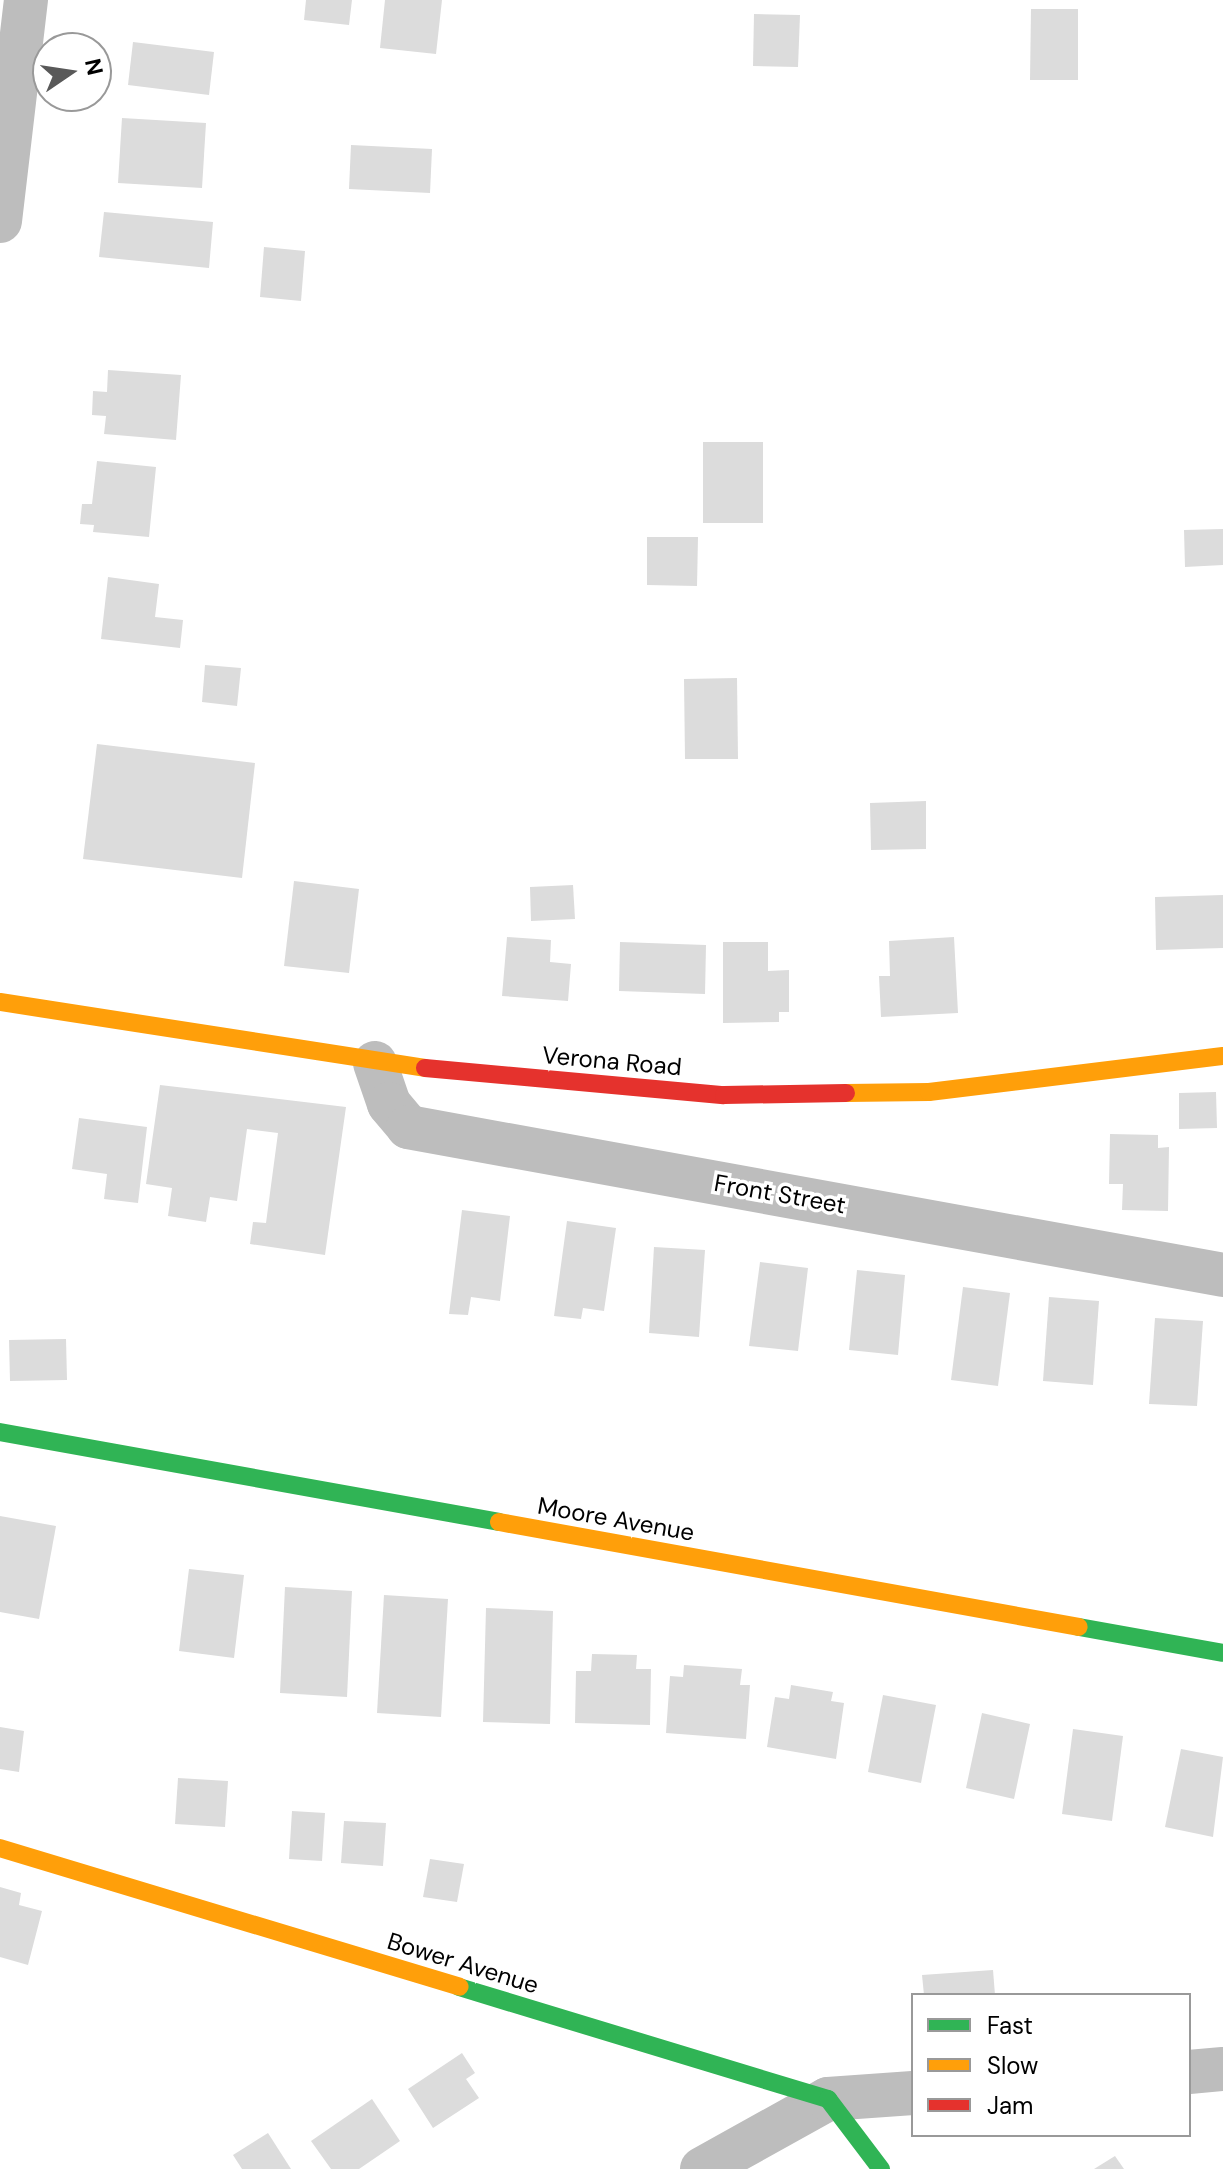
<!DOCTYPE html>
<html>
<head>
<meta charset="utf-8">
<style>
	body { margin:0 }
	#map { position:relative; width:1223px; height:2169px; overflow:hidden; background:#fff; font-family:"DM Sans",sans-serif }
	div>[style] { position:absolute }
	[style*='--x'] { left:calc(var(--x)*1px); top:calc(var(--y)*1px); width:calc(var(--w)*1px); rotate:calc(var(--a)*1deg) }
	.building>* { inset:0; background:#dcdcdc }
	.street>* { height:44px; margin:-22px; padding:0 22px; transform-origin:22px; border-radius:22px; background:#bdbdbd }
	.fast>* { height:18px; margin:-9px; padding:0 9px; transform-origin:9px; border-radius:9px; background:#30b455 }
	.slow>* { height:18px; margin:-9px; padding:0 9px; transform-origin:9px; border-radius:9px; background:#ff9f0a }
	.jam>* { height:18px; margin:-9px; padding:0 9px; transform-origin:9px; border-radius:9px; background:#e5322d }
	span { translate:-50% -50%; white-space:nowrap; text-align:center; line-height:1.15; -webkit-text-stroke:7px #fff; paint-order:stroke }
	.street-label { font-size:24px; color:#000 }
	.legend { position:absolute; left:911px; top:1993px; width:280px; height:144px; box-sizing:border-box; background:#fff; border:2px solid #999; margin:0; padding:10px 14px; list-style:none; font-size:24px; color:#000 }
	.legend li { display:flex; align-items:center; gap:16px; height:40px }
	.legend b { width:40px; border:2px solid #999 }
	.north { position:absolute; left:32px; top:32px; width:80px; height:80px; box-sizing:border-box; background:#fff; border:2px solid #999; border-radius:50%; rotate:77deg; font-size:22px; font-weight:700; line-height:32px; text-align:center; color:#000 }
	.north::after { content:''; display:block; margin:auto; width:28px; height:36px; background:#595959; clip-path:polygon(50% 0,100% 100%,50% 72%,0 100%) }
</style>
</head>
<body>
<div id="map">
	<div class="building">
		<i style="clip-path:polygon(306px 0,352px 0,349px 25px,304px 20px)"></i>
		<i style="clip-path:polygon(385px 0,442px 0,436px 54px,380px 48px)"></i>
		<i style="clip-path:polygon(1031px 9px,1078px 9px,1078px 80px,1030px 80px)"></i>
		<i style="clip-path:polygon(754px 14px,800px 15px,798px 67px,753px 66px)"></i>
		<i style="clip-path:polygon(133px 42px,214px 52px,209px 95px,128px 85px)"></i>
		<i style="clip-path:polygon(122px 118px,206px 123px,202px 188px,118px 183px)"></i>
		<i style="clip-path:polygon(351px 145px,432px 149px,430px 193px,349px 189px)"></i>
		<i style="clip-path:polygon(104px 212px,213px 222px,209px 268px,99px 257px)"></i>
		<i style="clip-path:polygon(264px 247px,305px 251px,301px 301px,260px 297px)"></i>
		<i style="clip-path:polygon(108px 370px,181px 375px,176px 440px,104px 434px,106px 416px,92px 415px,93px 391px,107px 392px)"></i>
		<i style="clip-path:polygon(703px 442px,763px 442px,763px 523px,703px 523px)"></i>
		<i style="clip-path:polygon(97px 461px,156px 467px,149px 537px,93px 532px,94px 525px,80px 524px,82px 504px,92px 504px)"></i>
		<i style="clip-path:polygon(1223px 529px,1223px 565px,1185px 567px,1184px 530px)"></i>
		<i style="clip-path:polygon(647px 537px,698px 537px,697px 586px,647px 585px)"></i>
		<i style="clip-path:polygon(108px 577px,159px 584px,155px 617px,183px 620px,180px 648px,101px 639px)"></i>
		<i style="clip-path:polygon(205px 665px,241px 668px,237px 706px,202px 702px)"></i>
		<i style="clip-path:polygon(737px 678px,738px 759px,685px 759px,684px 679px)"></i>
		<i style="clip-path:polygon(97px 744px,255px 763px,242px 878px,83px 859px)"></i>
		<i style="clip-path:polygon(926px 801px,926px 849px,871px 850px,870px 803px)"></i>
		<i style="clip-path:polygon(294px 881px,359px 889px,349px 973px,284px 966px)"></i>
		<i style="clip-path:polygon(573px 885px,575px 919px,531px 921px,530px 887px)"></i>
		<i style="clip-path:polygon(1223px 895px,1223px 948px,1156px 950px,1155px 897px)"></i>
		<i style="clip-path:polygon(507px 937px,551px 940px,550px 962px,571px 964px,568px 1001px,502px 996px)"></i>
		<i style="clip-path:polygon(954px 937px,958px 1013px,881px 1017px,879px 976px,890px 976px,889px 941px)"></i>
		<i style="clip-path:polygon(620px 942px,706px 945px,705px 994px,619px 991px)"></i>
		<i style="clip-path:polygon(723px 942px,768px 942px,768px 971px,789px 970px,789px 1012px,779px 1012px,779px 1022px,723px 1023px)"></i>
		<i style="clip-path:polygon(160px 1085px,346px 1107px,325px 1255px,250px 1244px,253px 1222px,266px 1223px,278px 1133px,247px 1129px,237px 1201px,210px 1197px,206px 1222px,168px 1216px,172px 1188px,146px 1184px)"></i>
		<i style="clip-path:polygon(1216px 1092px,1217px 1128px,1179px 1129px,1179px 1093px)"></i>
		<i style="clip-path:polygon(79px 1118px,147px 1127px,138px 1203px,104px 1199px,107px 1174px,72px 1169px)"></i>
		<i style="clip-path:polygon(1110px 1134px,1158px 1135px,1158px 1148px,1169px 1147px,1168px 1211px,1122px 1210px,1123px 1184px,1109px 1184px)"></i>
		<i style="clip-path:polygon(462px 1210px,510px 1216px,500px 1301px,471px 1297px,468px 1315px,449px 1314px)"></i>
		<i style="clip-path:polygon(567px 1221px,616px 1228px,604px 1311px,583px 1308px,581px 1319px,554px 1316px)"></i>
		<i style="clip-path:polygon(654px 1247px,705px 1250px,699px 1337px,649px 1333px)"></i>
		<i style="clip-path:polygon(760px 1262px,808px 1268px,798px 1351px,749px 1346px)"></i>
		<i style="clip-path:polygon(857px 1270px,905px 1275px,898px 1355px,849px 1350px)"></i>
		<i style="clip-path:polygon(963px 1287px,1010px 1293px,998px 1386px,951px 1380px)"></i>
		<i style="clip-path:polygon(1049px 1297px,1099px 1301px,1093px 1385px,1043px 1381px)"></i>
		<i style="clip-path:polygon(1155px 1318px,1203px 1321px,1197px 1406px,1149px 1404px)"></i>
		<i style="clip-path:polygon(66px 1339px,67px 1380px,10px 1381px,9px 1340px)"></i>
		<i style="clip-path:polygon(0 1516px,56px 1526px,39px 1619px,0 1612px)"></i>
		<i style="clip-path:polygon(189px 1569px,244px 1575px,234px 1658px,179px 1651px)"></i>
		<i style="clip-path:polygon(285px 1587px,352px 1591px,347px 1697px,280px 1693px)"></i>
		<i style="clip-path:polygon(384px 1595px,448px 1599px,441px 1717px,377px 1713px)"></i>
		<i style="clip-path:polygon(486px 1608px,553px 1611px,550px 1724px,483px 1722px)"></i>
		<i style="clip-path:polygon(592px 1654px,637px 1655px,636px 1669px,651px 1669px,650px 1725px,575px 1723px,576px 1671px,591px 1671px)"></i>
		<i style="clip-path:polygon(684px 1665px,742px 1669px,740px 1685px,750px 1685px,746px 1739px,666px 1733px,670px 1676px,683px 1677px)"></i>
		<i style="clip-path:polygon(791px 1685px,833px 1692px,831px 1701px,844px 1703px,836px 1759px,767px 1747px,775px 1697px,789px 1699px)"></i>
		<i style="clip-path:polygon(883px 1695px,936px 1705px,921px 1783px,868px 1772px)"></i>
		<i style="clip-path:polygon(982px 1713px,1030px 1724px,1014px 1799px,966px 1788px)"></i>
		<i style="clip-path:polygon(0 1727px,24px 1731px,19px 1772px,0 1769px)"></i>
		<i style="clip-path:polygon(1073px 1729px,1123px 1736px,1112px 1821px,1062px 1814px)"></i>
		<i style="clip-path:polygon(1181px 1749px,1223px 1757px,1213px 1837px,1165px 1827px)"></i>
		<i style="clip-path:polygon(178px 1778px,228px 1781px,225px 1827px,175px 1824px)"></i>
		<i style="clip-path:polygon(292px 1811px,325px 1813px,322px 1861px,289px 1859px)"></i>
		<i style="clip-path:polygon(344px 1821px,386px 1823px,383px 1866px,341px 1863px)"></i>
		<i style="clip-path:polygon(430px 1859px,464px 1864px,457px 1902px,423px 1897px)"></i>
		<i style="clip-path:polygon(0 1887px,21px 1893px,19px 1905px,42px 1911px,28px 1965px,0 1957px)"></i>
		<i style="clip-path:polygon(993px 1970px,995px 1995px,924px 1995px,922px 1975px)"></i>
		<i style="clip-path:polygon(462px 2053px,475px 2073px,466px 2079px,479px 2098px,433px 2128px,408px 2089px)"></i>
		<i style="clip-path:polygon(372px 2099px,400px 2141px,359px 2169px,331px 2169px,311px 2141px)"></i>
		<i style="clip-path:polygon(268px 2133px,291px 2169px,242px 2169px,233px 2155px)"></i>
		<i style="clip-path:polygon(1115px 2156px,1124px 2169px,1094px 2169px)"></i>
	</div>
	<div class="street">
		<i style="--x:0;--y:221;--w:223;--a:-83.3"></i>
		<i style="--x:375;--y:1063;--w:43;--a:71.1"></i>
		<i style="--x:389;--y:1104;--w:30;--a:50"></i>
		<i style="--x:408;--y:1127;--w:828;--a:10.29"></i>
		<i style="--x:1189;--y:2072;--w:34;--a:-5"></i>
		<i style="--x:702;--y:2169;--w:144;--a:-29.1"></i>
		<i style="--x:828;--y:2099;--w:85;--a:-4"></i>
	</div>
	<div class="fast">
		<i style="--x:0;--y:1432;--w:507;--a:10.22"></i>
		<i style="--x:1079;--y:1627;--w:146;--a:10.2"></i>
		<i style="--x:459;--y:1987;--w:386;--a:16.9"></i>
		<i style="--x:828;--y:2099;--w:88;--a:52.9"></i>
	</div>
	<div class="slow">
		<i style="--x:0;--y:1002;--w:430;--a:8.8"></i>
		<i style="--x:846;--y:1093;--w:83;--a:-0.7"></i>
		<i style="--x:929;--y:1092;--w:296;--a:-7"></i>
		<i style="--x:499;--y:1522;--w:589;--a:10.26"></i>
		<i style="--x:0;--y:1848;--w:480;--a:16.8"></i>
	</div>
	<div class="jam">
		<i style="--x:425;--y:1068;--w:300;--a:5.2"></i>
		<i style="--x:724;--y:1095;--w:122;--a:-0.9"></i>
	</div>
	<div class="street-label">
		<span style="left:612px;top:1061px;rotate:5deg">Verona Road</span>
		<span style="left:780px;top:1194px;rotate:10deg">Front Street</span>
		<span style="left:616px;top:1519px;rotate:10deg">Moore Avenue</span>
		<span style="left:463px;top:1963px;rotate:17deg">Bower Avenue</span>
	</div>
	<ul class="legend">
	<li><b style="height:10px;background:#30b455"></b>Fast</li>
	<li><b style="height:10px;background:#ff9f0a"></b>Slow</li>
	<li><b style="height:10px;background:#e5322d"></b>Jam</li>
	</ul>
	<div class="north">N</div>
</div>
</body>
</html>
